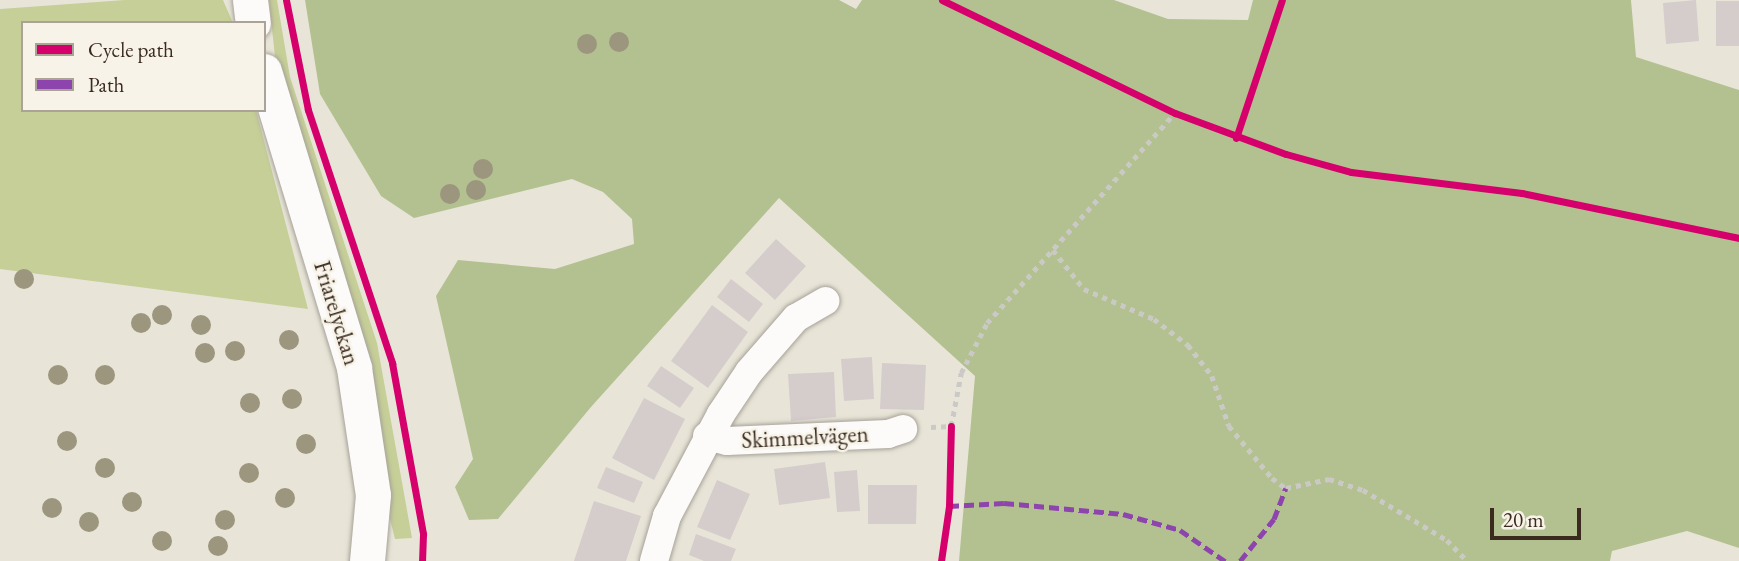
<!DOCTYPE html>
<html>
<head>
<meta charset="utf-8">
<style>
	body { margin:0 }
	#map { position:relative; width:1739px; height:561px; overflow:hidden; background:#e8e5d8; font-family:"EB Garamond",serif }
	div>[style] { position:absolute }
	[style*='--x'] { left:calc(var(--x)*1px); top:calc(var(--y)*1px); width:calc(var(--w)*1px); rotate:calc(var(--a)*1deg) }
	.green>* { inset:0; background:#c6cf97 }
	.forest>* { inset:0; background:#b3c191 }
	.building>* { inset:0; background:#d5cccc }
	.path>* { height:4.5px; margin-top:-2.25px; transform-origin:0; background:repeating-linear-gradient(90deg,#cbc9c5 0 5px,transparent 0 10px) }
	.roads { filter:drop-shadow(0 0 2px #a7a299) drop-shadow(0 0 2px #a7a299) }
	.minor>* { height:28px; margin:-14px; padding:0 14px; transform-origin:14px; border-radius:14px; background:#fcfbf9 }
	.tertiary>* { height:35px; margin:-17.5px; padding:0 17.5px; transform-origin:17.5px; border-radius:17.5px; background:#fcfbf9 }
	.quiet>* { height:5px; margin-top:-2.5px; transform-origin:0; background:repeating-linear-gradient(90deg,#8e44ad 0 10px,transparent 0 15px) }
	.cycleway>* { height:7px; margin:-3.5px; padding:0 3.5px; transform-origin:3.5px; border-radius:3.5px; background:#d6006c }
	.trees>* { width:20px; height:20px; margin:-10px; border-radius:50%; background:#9b967d }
	span { translate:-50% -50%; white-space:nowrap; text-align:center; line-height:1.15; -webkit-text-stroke:5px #f7f3e8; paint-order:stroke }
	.street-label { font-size:23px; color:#3b2a1e }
	.legend { position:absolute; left:21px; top:21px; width:245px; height:91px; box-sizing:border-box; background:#f7f3e8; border:2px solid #aca397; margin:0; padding:9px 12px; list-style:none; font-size:21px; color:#3b2a1e }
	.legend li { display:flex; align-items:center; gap:14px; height:35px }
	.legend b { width:35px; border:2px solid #aca397 }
	.scale { position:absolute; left:1490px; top:508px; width:91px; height:32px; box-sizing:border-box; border:4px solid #3b2a1e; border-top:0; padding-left:9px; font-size:21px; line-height:24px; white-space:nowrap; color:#3b2a1e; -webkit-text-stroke:5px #f7f3e8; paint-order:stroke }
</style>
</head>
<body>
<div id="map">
	<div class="green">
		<i style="clip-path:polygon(125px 0,223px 0,233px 23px,23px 23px,23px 110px,256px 110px,308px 309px,0 269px,0 9px)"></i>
		<i style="clip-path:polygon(269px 0,277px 0,290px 77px,377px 343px,412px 538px,395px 539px,275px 57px)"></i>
	</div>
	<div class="forest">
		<i style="clip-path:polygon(305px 0,839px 0,856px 9px,862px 0,1114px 0,1168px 19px,1248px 20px,1253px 0,1631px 0,1636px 57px,1739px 90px,1739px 548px,1687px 531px,1612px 551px,1610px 561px,959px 561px,975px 376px,779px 198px,591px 407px,498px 519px,469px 520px,455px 487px,473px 459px,436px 296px,458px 260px,555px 269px,634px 244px,632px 219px,603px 192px,572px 179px,414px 218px,381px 196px,320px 94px)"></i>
	</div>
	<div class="building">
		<i style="clip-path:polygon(1696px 0,1699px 41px,1666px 44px,1663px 3px)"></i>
		<i style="clip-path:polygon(1716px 1px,1739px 1px,1739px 46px,1716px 46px)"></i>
		<i style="clip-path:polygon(776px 239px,806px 266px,775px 300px,745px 273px)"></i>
		<i style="clip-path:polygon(731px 279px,763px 304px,749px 322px,717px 297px)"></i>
		<i style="clip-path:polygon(712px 305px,748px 332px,708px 388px,671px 361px)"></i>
		<i style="clip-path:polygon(872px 357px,874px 399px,844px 401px,841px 359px)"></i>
		<i style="clip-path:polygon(882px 363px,926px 365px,924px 410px,880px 409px)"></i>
		<i style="clip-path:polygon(661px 366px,694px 388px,680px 408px,647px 386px)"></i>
		<i style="clip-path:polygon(834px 372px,836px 417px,791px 421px,788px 374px)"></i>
		<i style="clip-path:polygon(644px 398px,685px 419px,654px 480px,612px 458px)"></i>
		<i style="clip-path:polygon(825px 462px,830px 498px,779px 505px,774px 469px)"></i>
		<i style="clip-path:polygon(606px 467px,643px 482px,634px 503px,597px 488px)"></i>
		<i style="clip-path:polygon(857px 470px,860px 511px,837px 512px,834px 472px)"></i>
		<i style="clip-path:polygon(717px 480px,750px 494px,730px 540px,697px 527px)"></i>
		<i style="clip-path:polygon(868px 485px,917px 485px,916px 524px,868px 524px)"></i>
		<i style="clip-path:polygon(594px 501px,641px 516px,626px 561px,574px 561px)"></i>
		<i style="clip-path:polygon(696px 534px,736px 549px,731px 561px,704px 561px,689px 555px)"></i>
	</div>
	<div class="path">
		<i style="--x:1053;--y:250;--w:50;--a:51.5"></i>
		<i style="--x:1084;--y:289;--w:76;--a:23.2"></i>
		<i style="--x:1154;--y:319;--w:43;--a:37.4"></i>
		<i style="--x:1188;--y:345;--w:39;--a:52"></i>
		<i style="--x:1212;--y:376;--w:53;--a:71.2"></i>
		<i style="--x:1229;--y:426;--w:67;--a:50.4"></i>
		<i style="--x:1272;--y:478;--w:17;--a:36"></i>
		<i style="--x:1286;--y:488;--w:44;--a:-11.8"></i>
		<i style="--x:1329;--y:479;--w:36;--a:18"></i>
		<i style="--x:1363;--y:490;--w:98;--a:30.8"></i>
		<i style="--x:1447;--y:540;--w:29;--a:46"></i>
		<i style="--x:931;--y:427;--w:20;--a:-3"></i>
		<i style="--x:951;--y:426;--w:54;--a:-79.3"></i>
		<i style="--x:961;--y:373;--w:56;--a:-62.5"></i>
		<i style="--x:987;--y:323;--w:282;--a:-48.2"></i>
	</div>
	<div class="roads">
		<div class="minor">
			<i style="--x:707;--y:436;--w:21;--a:14"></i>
			<i style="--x:727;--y:441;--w:161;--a:-2.5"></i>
			<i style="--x:888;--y:434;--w:16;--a:-18"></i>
			<i style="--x:654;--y:561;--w:47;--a:-73.9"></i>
			<i style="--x:667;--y:516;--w:115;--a:-62.1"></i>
			<i style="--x:721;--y:414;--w:50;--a:-56.3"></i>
			<i style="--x:749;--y:372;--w:72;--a:-49"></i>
			<i style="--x:796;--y:318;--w:34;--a:-30"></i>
		</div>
		<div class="tertiary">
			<i style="--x:250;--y:0;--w:23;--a:83"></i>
			<i style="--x:264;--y:71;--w:310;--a:73.1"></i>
			<i style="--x:354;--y:368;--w:128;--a:81.5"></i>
			<i style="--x:373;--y:495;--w:66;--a:95.2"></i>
		</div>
	</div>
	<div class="quiet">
		<i style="--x:949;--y:506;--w:55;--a:-3.1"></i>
		<i style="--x:1004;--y:503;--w:120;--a:5.3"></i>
		<i style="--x:1123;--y:514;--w:59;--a:15.7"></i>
		<i style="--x:1180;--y:530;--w:55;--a:34.6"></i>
		<i style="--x:1240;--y:561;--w:54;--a:-51"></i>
		<i style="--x:1274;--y:519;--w:33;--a:-69"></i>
	</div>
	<div class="cycleway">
		<i style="--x:286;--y:0;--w:112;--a:78.7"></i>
		<i style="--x:308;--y:110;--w:267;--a:71.6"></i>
		<i style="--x:392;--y:363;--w:174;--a:79.7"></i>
		<i style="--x:423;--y:534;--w:27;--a:92"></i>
		<i style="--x:942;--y:0;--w:259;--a:25.9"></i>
		<i style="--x:1175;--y:113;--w:118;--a:20.3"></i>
		<i style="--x:1286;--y:154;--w:67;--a:15.5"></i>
		<i style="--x:1351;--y:172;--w:172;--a:7"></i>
		<i style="--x:1522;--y:193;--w:222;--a:11.7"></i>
		<i style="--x:1236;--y:138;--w:145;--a:-71.6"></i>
		<i style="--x:941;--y:561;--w:56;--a:-81.7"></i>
		<i style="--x:949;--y:506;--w:80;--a:-88.6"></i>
	</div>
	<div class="trees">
		<i style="left:619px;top:42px"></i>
		<i style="left:587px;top:44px"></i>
		<i style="left:483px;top:169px"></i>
		<i style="left:476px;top:190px"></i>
		<i style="left:450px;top:194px"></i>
		<i style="left:24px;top:279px"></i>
		<i style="left:162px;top:315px"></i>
		<i style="left:141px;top:323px"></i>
		<i style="left:201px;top:325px"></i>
		<i style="left:289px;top:340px"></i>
		<i style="left:235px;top:351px"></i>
		<i style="left:205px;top:353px"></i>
		<i style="left:58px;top:375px"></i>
		<i style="left:105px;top:375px"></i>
		<i style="left:292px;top:399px"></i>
		<i style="left:250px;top:403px"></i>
		<i style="left:67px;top:441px"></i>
		<i style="left:306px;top:444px"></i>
		<i style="left:105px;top:468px"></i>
		<i style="left:249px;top:473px"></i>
		<i style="left:285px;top:498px"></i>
		<i style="left:132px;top:502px"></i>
		<i style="left:52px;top:508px"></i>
		<i style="left:225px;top:520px"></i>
		<i style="left:89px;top:522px"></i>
		<i style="left:162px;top:541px"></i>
		<i style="left:218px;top:546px"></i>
	</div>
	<div class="street-label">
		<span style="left:337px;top:313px;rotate:73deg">Friarelyckan</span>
		<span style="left:805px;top:437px;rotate:-3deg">Skimmelvägen</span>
	</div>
	<ul class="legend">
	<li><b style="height:9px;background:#d6006c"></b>Cycle path</li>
	<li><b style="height:9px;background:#8e44ad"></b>Path</li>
	</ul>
	<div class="scale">20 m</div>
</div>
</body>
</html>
